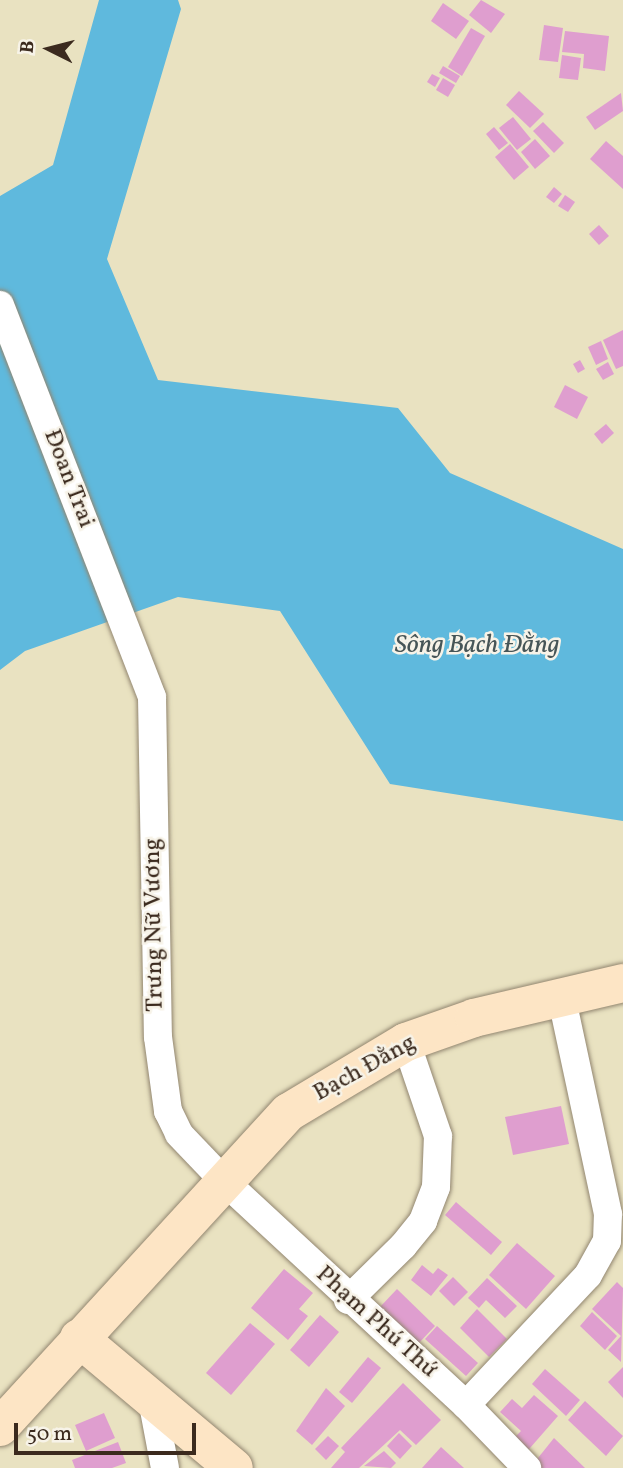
<!DOCTYPE html>
<html>
<head>
<meta charset="utf-8">
<style>
	body { margin:0 }
	#map { position:relative; width:623px; height:1468px; overflow:hidden; background:#e9e2c1; font-family:Vollkorn,serif }
	div>[style] { position:absolute }
	[style*='--x'] { left:calc(var(--x)*1px); top:calc(var(--y)*1px); width:calc(var(--w)*1px); rotate:calc(var(--a)*1deg) }
	.water>* { inset:0; background:#5fb9dd }
	.building>* { inset:0; background:#df9ecf }
	.roads { filter:drop-shadow(0 0 2px #928670) drop-shadow(0 0 2px #928670) }
	.street>* { height:28px; margin:-14px; padding:0 14px; transform-origin:14px; border-radius:14px; background:#fff }
	.secondary>* { height:38px; margin:-19px; padding:0 19px; transform-origin:19px; border-radius:19px; background:#fde5c5 }
	span { translate:-50% -50%; white-space:nowrap; text-align:center; line-height:1.15; -webkit-text-stroke:5px #f7f3e8; paint-order:stroke }
	.street-label { font-size:24px; color:#3b2a1e }
	.water-label { font-size:26px; color:#465557; font-style:italic }
	.north { position:absolute; left:14px; top:14px; width:70px; height:70px; -webkit-text-stroke:5px #f7f3e8; paint-order:stroke; rotate:276deg; font-size:19px; font-weight:700; line-height:28px; text-align:center; color:#3b2a1e }
	.north::after { content:''; display:block; margin:auto; width:24px; height:32px; background:#3b2a1e; clip-path:polygon(50% 0,100% 100%,50% 72%,0 100%) }
	.scale { position:absolute; left:14px; top:1423px; width:182px; height:32px; box-sizing:border-box; border:4px solid #3b2a1e; border-top:0; padding-left:9px; font-size:21px; line-height:24px; white-space:nowrap; color:#3b2a1e; -webkit-text-stroke:5px #f7f3e8; paint-order:stroke }
</style>
</head>
<body>
<div id="map">
	<div class="water">
		<i style="clip-path:polygon(99px 0,178px 0,181px 9px,107px 259px,158px 380px,398px 408px,450px 473px,623px 549px,623px 821px,390px 784px,280px 611px,178px 597px,25px 651px,0 670px,0 196px,53px 165px)"></i>
	</div>
	<div class="building">
		<i style="clip-path:polygon(481px 0,505px 14px,491px 33px,469px 15px)"></i>
		<i style="clip-path:polygon(443px 3px,469px 21px,456px 39px,431px 21px)"></i>
		<i style="clip-path:polygon(544px 25px,563px 28px,558px 62px,539px 60px)"></i>
		<i style="clip-path:polygon(471px 28px,485px 36px,462px 76px,448px 67px)"></i>
		<i style="clip-path:polygon(565px 31px,609px 36px,605px 71px,583px 68px,584px 54px,562px 52px)"></i>
		<i style="clip-path:polygon(562px 55px,581px 58px,578px 80px,559px 78px)"></i>
		<i style="clip-path:polygon(443px 66px,460px 76px,456px 83px,439px 73px)"></i>
		<i style="clip-path:polygon(432px 74px,440px 78px,435px 87px,427px 82px)"></i>
		<i style="clip-path:polygon(443px 78px,455px 85px,448px 97px,436px 90px)"></i>
		<i style="clip-path:polygon(519px 91px,544px 114px,530px 128px,506px 105px)"></i>
		<i style="clip-path:polygon(621px 93px,623px 111px,595px 130px,586px 117px)"></i>
		<i style="clip-path:polygon(513px 117px,531px 139px,517px 150px,499px 128px)"></i>
		<i style="clip-path:polygon(543px 122px,564px 143px,554px 153px,533px 131px)"></i>
		<i style="clip-path:polygon(494px 127px,508px 143px,499px 150px,486px 134px)"></i>
		<i style="clip-path:polygon(535px 139px,550px 156px,535px 169px,521px 152px)"></i>
		<i style="clip-path:polygon(606px 141px,623px 156px,623px 189px,590px 159px)"></i>
		<i style="clip-path:polygon(510px 144px,529px 167px,514px 180px,495px 157px)"></i>
		<i style="clip-path:polygon(554px 187px,562px 194px,554px 203px,546px 197px)"></i>
		<i style="clip-path:polygon(565px 195px,575px 202px,568px 212px,558px 206px)"></i>
		<i style="clip-path:polygon(599px 225px,609px 236px,599px 245px,589px 234px)"></i>
		<i style="clip-path:polygon(623px 330px,623px 366px,616px 369px,603px 340px)"></i>
		<i style="clip-path:polygon(601px 341px,608px 359px,596px 365px,588px 347px)"></i>
		<i style="clip-path:polygon(580px 360px,585px 369px,578px 373px,573px 364px)"></i>
		<i style="clip-path:polygon(608px 362px,614px 374px,603px 380px,596px 369px)"></i>
		<i style="clip-path:polygon(565px 385px,588px 397px,577px 419px,554px 407px)"></i>
		<i style="clip-path:polygon(606px 424px,614px 433px,602px 444px,594px 434px)"></i>
		<i style="clip-path:polygon(561px 1106px,569px 1144px,513px 1155px,505px 1117px)"></i>
		<i style="clip-path:polygon(456px 1202px,502px 1242px,491px 1255px,445px 1215px)"></i>
		<i style="clip-path:polygon(517px 1243px,555px 1276px,526px 1309px,489px 1275px)"></i>
		<i style="clip-path:polygon(422px 1265px,433px 1274px,438px 1268px,448px 1275px,431px 1296px,411px 1280px)"></i>
		<i style="clip-path:polygon(284px 1269px,313px 1293px,299px 1309px,308px 1316px,288px 1340px,251px 1308px)"></i>
		<i style="clip-path:polygon(453px 1277px,468px 1292px,454px 1306px,439px 1291px)"></i>
		<i style="clip-path:polygon(487px 1278px,517px 1306px,505px 1318px,486px 1300px,479px 1308px,468px 1298px)"></i>
		<i style="clip-path:polygon(617px 1282px,623px 1288px,621px 1362px,608px 1350px,621px 1336px,592px 1309px)"></i>
		<i style="clip-path:polygon(397px 1289px,435px 1326px,418px 1344px,380px 1307px)"></i>
		<i style="clip-path:polygon(477px 1309px,507px 1339px,489px 1357px,460px 1328px)"></i>
		<i style="clip-path:polygon(592px 1312px,617px 1336px,605px 1350px,580px 1326px)"></i>
		<i style="clip-path:polygon(320px 1315px,339px 1332px,309px 1367px,290px 1350px)"></i>
		<i style="clip-path:polygon(250px 1323px,275px 1344px,231px 1395px,206px 1373px)"></i>
		<i style="clip-path:polygon(437px 1326px,478px 1363px,466px 1376px,425px 1339px)"></i>
		<i style="clip-path:polygon(368px 1357px,381px 1368px,352px 1403px,339px 1392px)"></i>
		<i style="clip-path:polygon(623px 1367px,623px 1398px,608px 1382px)"></i>
		<i style="clip-path:polygon(545px 1369px,580px 1400px,566px 1416px,532px 1384px)"></i>
		<i style="clip-path:polygon(403px 1383px,441px 1420px,416px 1445px,400px 1430px,359px 1468px,331px 1468px,345px 1452px,341px 1448px)"></i>
		<i style="clip-path:polygon(326px 1388px,345px 1406px,312px 1445px,296px 1431px)"></i>
		<i style="clip-path:polygon(534px 1395px,558px 1416px,523px 1456px,509px 1443px,521px 1431px,500px 1412px,512px 1399px,522px 1408px)"></i>
		<i style="clip-path:polygon(585px 1401px,623px 1436px,606px 1456px,568px 1420px)"></i>
		<i style="clip-path:polygon(104px 1413px,115px 1438px,86px 1451px,75px 1425px)"></i>
		<i style="clip-path:polygon(399px 1433px,412px 1446px,400px 1459px,387px 1446px)"></i>
		<i style="clip-path:polygon(328px 1436px,339px 1446px,326px 1460px,315px 1449px)"></i>
		<i style="clip-path:polygon(554px 1438px,585px 1468px,530px 1468px)"></i>
		<i style="clip-path:polygon(118px 1442px,126px 1463px,112px 1468px,75px 1468px,72px 1460px)"></i>
		<i style="clip-path:polygon(441px 1447px,464px 1468px,422px 1468px)"></i>
		<i style="clip-path:polygon(384px 1451px,396px 1463px,391px 1468px,364px 1466px)"></i>
	</div>
	<div class="roads">
		<div class="street">
			<i style="--x:0;--y:305;--w:420;--a:68.8"></i>
			<i style="--x:152;--y:697;--w:340;--a:89"></i>
			<i style="--x:158;--y:1037;--w:75;--a:82.3"></i>
			<i style="--x:168;--y:1111;--w:25;--a:64"></i>
			<i style="--x:179;--y:1134;--w:64;--a:46.3"></i>
			<i style="--x:223;--y:1180;--w:331;--a:42.8"></i>
			<i style="--x:466;--y:1405;--w:88;--a:45.9"></i>
			<i style="--x:348;--y:1300;--w:77;--a:-44.5"></i>
			<i style="--x:403;--y:1246;--w:32;--a:-51"></i>
			<i style="--x:423;--y:1221;--w:36;--a:-69"></i>
			<i style="--x:436;--y:1187;--w:51;--a:-87.8"></i>
			<i style="--x:438;--y:1136;--w:99;--a:-108.8"></i>
			<i style="--x:151;--y:1394;--w:75;--a:79.3"></i>
			<i style="--x:466;--y:1405;--w:178;--a:-46.8"></i>
			<i style="--x:588;--y:1275;--w:39;--a:-61"></i>
			<i style="--x:607;--y:1241;--w:27;--a:-88"></i>
			<i style="--x:608;--y:1214;--w:219;--a:-102.1"></i>
		</div>
		<div class="secondary">
			<i style="--x:79;--y:1338;--w:202;--a:40"></i>
			<i style="--x:0;--y:1427;--w:427;--a:-47.5"></i>
			<i style="--x:289;--y:1112;--w:136;--a:-30.9"></i>
			<i style="--x:406;--y:1042;--w:72;--a:-19.4"></i>
			<i style="--x:474;--y:1018;--w:153;--a:-13.2"></i>
		</div>
	</div>
	<div class="street-label">
		<span style="left:68px;top:479px;rotate:69deg">Đoan Trai</span>
		<span style="left:155px;top:925px;rotate:-91deg">Trưng Nữ Vương</span>
		<span style="left:365px;top:1069px;rotate:-29deg">Bạch Đằng</span>
		<span style="left:376px;top:1323px;rotate:42deg">Phạm Phú Thứ</span>
	</div>
	<div class="water-label">
		<span style="left:477px;top:646px">Sông Bạch Đằng</span>
	</div>
	<div class="north">B</div>
	<div class="scale">50 m</div>
</div>
</body>
</html>
